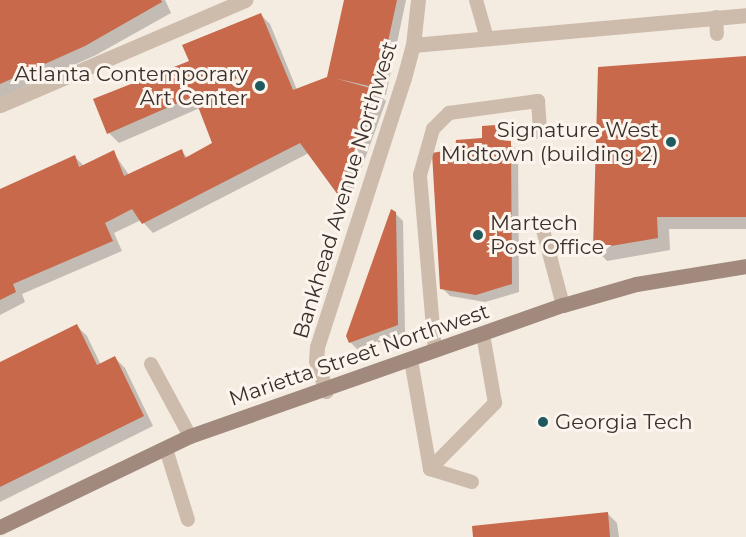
<!DOCTYPE html>
<html>
<head>
<meta charset="utf-8">
<style>
	body { margin:0 }
	#map { position:relative; width:746px; height:537px; overflow:hidden; background:#f4ebe1; font-family:Montserrat,sans-serif }
	div>[style] { position:absolute }
	[style*='--x'] { left:calc(var(--x)*1px); top:calc(var(--y)*1px); width:calc(var(--w)*1px); rotate:calc(var(--a)*1deg) }
	.shadow>* { inset:0; background:#0003 }
	.building>* { inset:0; background:#c8694b }
	.lane>* { height:14px; margin:-7px; padding:0 7px; transform-origin:7px; border-radius:7px; background:#cdbbac }
	.street>* { height:15px; margin:-7.5px; padding:0 7.5px; transform-origin:7.5px; border-radius:7.5px; background:#cdbbac }
	.secondary>* { height:15px; margin:-7.5px; padding:0 7.5px; transform-origin:7.5px; border-radius:7.5px; background:#a18a7d }
	.dots>* { width:16px; height:16px; translate:-50% -50%; box-sizing:border-box; border:3px solid #fbf5ee; border-radius:50% }
	span { translate:-50% -50%; white-space:nowrap; text-align:center; line-height:1.15; -webkit-text-stroke:6px #fbf5ee; paint-order:stroke }
	.poi-label { font-size:21px; color:#3b302b }
	.right { translate:-100% -50%; text-align:right }
	.left { translate:0 -50%; text-align:left }
	.street-label { font-size:21px; color:#3b302b }
</style>
</head>
<body>
<div id="map">
	<div class="shadow">
		<i style="clip-path:polygon(0 0,165px 0,171px 13px,96px 55px,0 98px)"></i>
		<i style="clip-path:polygon(346px 0,406px 0,386px 95px,378px 94px,386px 101px,349px 203px,309px 153px,153px 233px,141px 220px,114px 233px,122px 251px,22px 294px,25px 302px,0 315px,0 191px,75px 157px,84px 166px,113px 152px,129px 175px,181px 151px,188px 158px,214px 144px,200px 108px,119px 143px,109px 133px,191px 62px,260px 14px,270px 24px,297px 90px,333px 80px)"></i>
		<i style="clip-path:polygon(746px 58px,746px 229px,669px 229px,670px 250px,607px 261px,595px 248px)"></i>
		<i style="clip-path:polygon(496px 127px,505px 142px,518px 150px,519px 292px,485px 302px,450px 296px,442px 288px,457px 151px,483px 140px)"></i>
		<i style="clip-path:polygon(395px 213px,403px 221px,405px 333px,358px 350px,350px 342px)"></i>
		<i style="clip-path:polygon(77px 326px,87px 336px,101px 365px,115px 358px,125px 368px,153px 426px,0 502px,0 364px)"></i>
		<i style="clip-path:polygon(607px 513px,617px 523px,619px 537px,474px 537px)"></i>
	</div>
	<div class="building">
		<i style="clip-path:polygon(0 0,161px 0,162px 2px,85px 46px,0 84px)"></i>
		<i style="clip-path:polygon(344px 0,397px 0,378px 88px,334px 78px,377px 90px,338px 195px,300px 143px,142px 224px,132px 209px,105px 223px,113px 241px,13px 284px,16px 292px,0 300px,0 189px,75px 155px,79px 167px,114px 150px,124px 176px,182px 149px,185px 158px,212px 143px,194px 96px,107px 134px,93px 99px,189px 61px,182px 45px,261px 13px,293px 90px,327px 77px)"></i>
		<i style="clip-path:polygon(746px 56px,746px 217px,657px 217px,658px 238px,593px 249px,598px 67px)"></i>
		<i style="clip-path:polygon(496px 125px,499px 140px,511px 141px,512px 284px,476px 295px,440px 289px,432px 153px,455px 149px,456px 140px,482px 138px,482px 126px)"></i>
		<i style="clip-path:polygon(391px 209px,396px 212px,398px 325px,349px 343px,346px 336px)"></i>
		<i style="clip-path:polygon(77px 324px,97px 365px,115px 356px,144px 416px,0 487px,0 362px)"></i>
		<i style="clip-path:polygon(608px 512px,610px 537px,473px 537px,472px 526px)"></i>
	</div>
	<div class="lane">
		<i style="--x:476;--y:0;--w:40;--a:74"></i>
		<i style="--x:716;--y:17;--w:17;--a:87"></i>
		<i style="--x:543;--y:230;--w:78;--a:75.1"></i>
		<i style="--x:435;--y:351;--w:177;--a:-94.9"></i>
		<i style="--x:420;--y:175;--w:48;--a:-74.2"></i>
		<i style="--x:433;--y:129;--w:23;--a:-45"></i>
		<i style="--x:449;--y:113;--w:90;--a:-7.7"></i>
		<i style="--x:538;--y:101;--w:32;--a:86"></i>
		<i style="--x:411;--y:360;--w:111;--a:80.1"></i>
		<i style="--x:151;--y:364;--w:82;--a:61.6"></i>
		<i style="--x:166;--y:449;--w:74;--a:72.8"></i>
		<i style="--x:430;--y:469;--w:93;--a:-45.4"></i>
		<i style="--x:495;--y:403;--w:70;--a:-99.9"></i>
		<i style="--x:430;--y:469;--w:44;--a:17.2"></i>
	</div>
	<div class="street">
		<i style="--x:413;--y:45;--w:334;--a:-5.1"></i>
		<i style="--x:0;--y:105;--w:267;--a:-23.2"></i>
		<i style="--x:326;--y:391;--w:32;--a:-108"></i>
		<i style="--x:316;--y:361;--w:14;--a:-86"></i>
		<i style="--x:317;--y:347;--w:283;--a:-72.1"></i>
		<i style="--x:404;--y:78;--w:34;--a:-75"></i>
		<i style="--x:413;--y:45;--w:45;--a:-83.7"></i>
	</div>
	<div class="secondary">
		<i style="--x:0;--y:527;--w:211;--a:-25.6"></i>
		<i style="--x:190;--y:436;--w:395;--a:-19.4"></i>
		<i style="--x:563;--y:305;--w:76;--a:-16"></i>
		<i style="--x:636;--y:284;--w:111;--a:-9.3"></i>
	</div>
	<div class="dots">
		<i style="left:260px;top:86px;background:#1f5a5e"></i>
		<i style="left:671px;top:142px;background:#1f5a5e"></i>
		<i style="left:478px;top:235px;background:#1f5a5e"></i>
		<i style="left:543px;top:422px;background:#1f5a5e"></i>
	</div>
	<div class="poi-label">
		<span class="right" style="left:248px;top:86px">Atlanta Contemporary<br>Art Center</span>
		<span class="right" style="left:659px;top:142px">Signature West<br>Midtown (building 2)</span>
		<span class="left" style="left:490px;top:235px">Martech<br>Post Office</span>
		<span class="left" style="left:555px;top:422px">Georgia Tech</span>
	</div>
	<div class="street-label">
		<span style="left:345px;top:190px;rotate:-73deg">Bankhead Avenue Northwest</span>
		<span style="left:359px;top:355px;rotate:-19deg">Marietta Street Northwest</span>
	</div>
</div>
</body>
</html>
